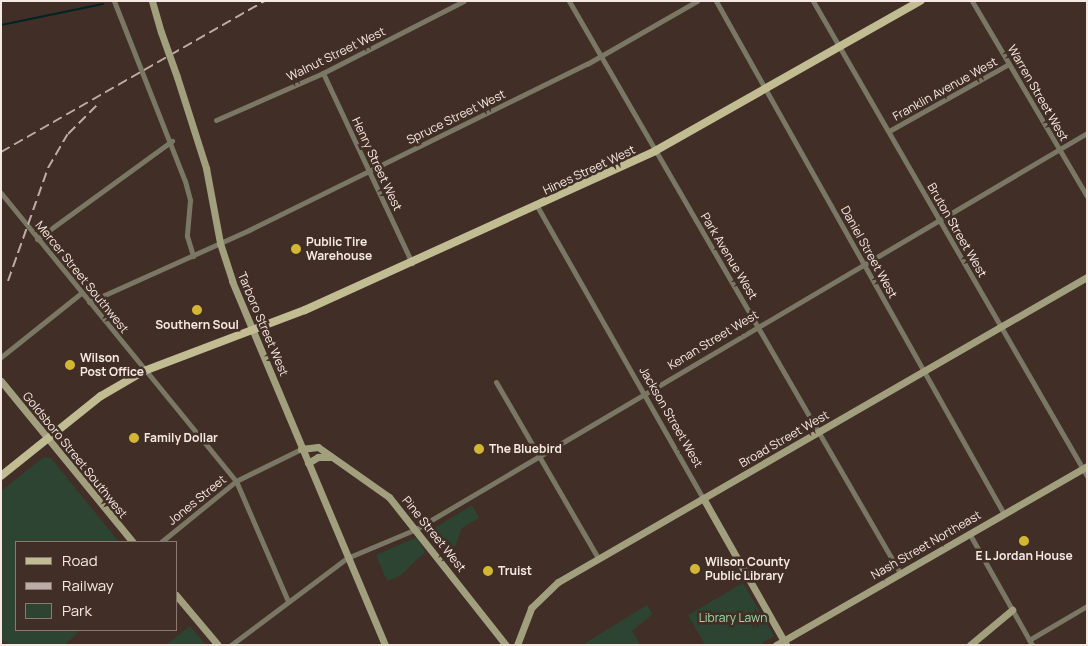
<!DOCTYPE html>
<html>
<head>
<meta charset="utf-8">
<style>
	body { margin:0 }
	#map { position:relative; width:1088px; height:646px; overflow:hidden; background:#412e26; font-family:Manrope,sans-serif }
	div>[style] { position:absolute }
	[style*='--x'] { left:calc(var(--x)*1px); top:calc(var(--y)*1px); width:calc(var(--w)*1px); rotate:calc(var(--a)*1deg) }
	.green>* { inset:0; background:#2c4431 }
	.stream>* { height:2px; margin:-1px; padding:0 1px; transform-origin:1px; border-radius:1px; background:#002326 }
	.street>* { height:5px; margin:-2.5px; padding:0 2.5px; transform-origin:2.5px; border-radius:2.5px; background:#7a7864 }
	.secondary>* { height:7px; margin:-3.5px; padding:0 3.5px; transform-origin:3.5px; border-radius:3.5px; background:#a29f7e }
	.primary>* { height:8px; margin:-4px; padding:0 4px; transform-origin:4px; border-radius:4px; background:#c1bc92 }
	.rail>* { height:2px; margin-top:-1px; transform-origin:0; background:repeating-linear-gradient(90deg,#bbada6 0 10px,transparent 0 15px) }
	.secondary-bridge>* { height:7px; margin:-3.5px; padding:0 3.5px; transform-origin:3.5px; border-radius:3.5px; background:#a29f7e }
	.dots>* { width:14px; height:14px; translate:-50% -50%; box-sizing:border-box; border:2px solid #412e26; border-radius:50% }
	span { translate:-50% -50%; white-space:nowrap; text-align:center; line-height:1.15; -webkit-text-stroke:5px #412e26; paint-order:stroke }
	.street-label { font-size:12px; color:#f6e9e3 }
	.poi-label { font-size:12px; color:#f6e9e3; font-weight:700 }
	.left { translate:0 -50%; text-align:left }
	.park-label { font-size:12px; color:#9cdda9 }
	.frame { position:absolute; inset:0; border:2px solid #f6e9e3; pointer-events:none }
	.legend { position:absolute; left:15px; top:541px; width:162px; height:90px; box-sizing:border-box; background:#412e26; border:1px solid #897972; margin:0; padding:6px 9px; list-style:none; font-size:15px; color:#f6e9e3 }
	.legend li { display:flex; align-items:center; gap:10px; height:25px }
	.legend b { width:25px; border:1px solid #897972 }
</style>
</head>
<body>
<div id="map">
	<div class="green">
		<i style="clip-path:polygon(44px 457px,51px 458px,119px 542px,16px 542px,16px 630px,80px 630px,65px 645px,9px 645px,1px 639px,1px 491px)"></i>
		<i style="clip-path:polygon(472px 505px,479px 518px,462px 528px,451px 558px,434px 536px,433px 529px)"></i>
		<i style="clip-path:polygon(417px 537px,425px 552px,400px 576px,387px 581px,376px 555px)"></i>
		<i style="clip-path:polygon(743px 583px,774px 636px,759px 645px,705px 645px,688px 615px)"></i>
		<i style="clip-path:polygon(647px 605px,653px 614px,632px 631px,639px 642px,637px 645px,582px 645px)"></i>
		<i style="clip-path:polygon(190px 626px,206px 645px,166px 645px,171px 641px)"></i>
	</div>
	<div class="stream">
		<i style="--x:1;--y:25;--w:104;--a:-11.6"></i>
	</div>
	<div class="street">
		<i style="--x:114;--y:1;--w:193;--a:68.5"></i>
		<i style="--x:185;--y:181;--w:20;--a:75"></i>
		<i style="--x:190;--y:200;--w:36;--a:95"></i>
		<i style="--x:187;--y:236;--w:21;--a:73"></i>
		<i style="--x:569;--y:1;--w:661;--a:59.94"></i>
		<i style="--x:716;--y:1;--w:588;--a:60.69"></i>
		<i style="--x:813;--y:1;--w:548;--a:60.02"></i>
		<i style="--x:972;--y:1;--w:226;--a:59.5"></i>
		<i style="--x:323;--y:73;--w:210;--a:64.9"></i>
		<i style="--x:216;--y:120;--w:117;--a:-23.7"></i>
		<i style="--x:323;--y:73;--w:158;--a:-27.1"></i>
		<i style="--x:889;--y:131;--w:137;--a:-29.2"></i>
		<i style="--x:1;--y:193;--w:372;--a:50.8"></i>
		<i style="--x:236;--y:481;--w:131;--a:66.6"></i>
		<i style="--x:537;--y:206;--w:336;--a:60.4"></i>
		<i style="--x:37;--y:239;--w:167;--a:-36"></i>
		<i style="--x:89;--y:302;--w:175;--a:-24.2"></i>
		<i style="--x:249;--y:230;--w:377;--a:-26.2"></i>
		<i style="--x:587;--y:64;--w:127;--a:-29.8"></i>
		<i style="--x:1;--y:357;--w:101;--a:-38.6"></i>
		<i style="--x:496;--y:382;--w:203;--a:59.9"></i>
		<i style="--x:969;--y:533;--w:129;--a:60.6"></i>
		<i style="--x:161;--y:542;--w:97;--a:-39.1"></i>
		<i style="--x:236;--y:481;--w:72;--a:-26.2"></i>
		<i style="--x:1029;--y:640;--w:67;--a:-30.4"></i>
		<i style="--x:231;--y:645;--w:145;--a:-36.9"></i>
		<i style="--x:347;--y:558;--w:75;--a:-22.8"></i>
		<i style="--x:416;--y:529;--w:779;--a:-30.55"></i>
	</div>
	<div class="secondary">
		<i style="--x:152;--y:1;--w:32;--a:74"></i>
		<i style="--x:177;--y:77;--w:96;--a:72.3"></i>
		<i style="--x:206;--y:168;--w:76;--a:79.4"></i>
		<i style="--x:220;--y:243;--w:40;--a:72"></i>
		<i style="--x:232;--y:281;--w:395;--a:67.2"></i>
		<i style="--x:1;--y:381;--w:208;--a:50.7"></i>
		<i style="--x:301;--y:449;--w:17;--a:-7"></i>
		<i style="--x:318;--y:447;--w:87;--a:35.2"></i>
		<i style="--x:389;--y:497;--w:189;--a:51.7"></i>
		<i style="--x:308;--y:463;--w:12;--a:-31"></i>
		<i style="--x:318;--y:457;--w:12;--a:0"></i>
		<i style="--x:703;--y:498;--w:169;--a:60.5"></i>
		<i style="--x:176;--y:595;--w:65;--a:50"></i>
		<i style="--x:517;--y:645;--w:40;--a:-69"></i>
		<i style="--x:531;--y:608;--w:37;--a:-44"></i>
		<i style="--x:558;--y:582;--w:611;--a:-29.97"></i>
		<i style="--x:776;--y:645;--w:359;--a:-29.9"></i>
		<i style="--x:970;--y:645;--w:55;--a:-39.8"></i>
	</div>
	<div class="primary">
		<i style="--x:1;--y:476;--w:128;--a:-38.7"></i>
		<i style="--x:101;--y:396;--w:50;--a:-30.2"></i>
		<i style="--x:144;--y:371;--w:172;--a:-20.8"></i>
		<i style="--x:305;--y:310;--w:384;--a:-24.4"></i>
		<i style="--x:655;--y:151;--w:305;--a:-29.5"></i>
	</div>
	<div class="rail">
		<i style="--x:1;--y:152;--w:304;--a:-29.8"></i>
		<i style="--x:8;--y:281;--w:120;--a:-70.5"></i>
		<i style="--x:48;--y:168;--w:39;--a:-60"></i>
		<i style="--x:68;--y:134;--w:45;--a:-45"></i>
	</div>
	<div class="secondary-bridge">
		<i style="--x:161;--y:32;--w:48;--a:70.4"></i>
	</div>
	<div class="dots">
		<i style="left:296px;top:249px;background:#d2b735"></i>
		<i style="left:197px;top:310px;background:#d2b735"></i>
		<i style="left:70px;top:365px;background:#d2b735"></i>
		<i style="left:134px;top:438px;background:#d2b735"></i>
		<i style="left:479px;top:449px;background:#d2b735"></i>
		<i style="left:1024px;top:541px;background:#d2b735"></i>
		<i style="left:695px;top:569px;background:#d2b735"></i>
		<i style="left:488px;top:571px;background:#d2b735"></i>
	</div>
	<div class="street-label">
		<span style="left:336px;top:54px;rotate:-26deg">Walnut Street West</span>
		<span style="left:945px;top:89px;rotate:-29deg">Franklin Avenue West</span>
		<span style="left:1038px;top:93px;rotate:60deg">Warren Street West</span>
		<span style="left:456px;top:117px;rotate:-26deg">Spruce Street West</span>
		<span style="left:377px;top:164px;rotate:65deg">Henry Street West</span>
		<span style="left:589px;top:170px;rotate:-25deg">Hines Street West</span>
		<span style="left:957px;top:230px;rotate:60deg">Bruton Street West</span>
		<span style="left:869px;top:252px;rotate:61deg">Daniel Street West</span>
		<span style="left:729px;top:256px;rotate:59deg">Park Avenue West</span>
		<span style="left:82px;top:277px;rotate:51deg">Mercer Street Southwest</span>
		<span style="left:263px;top:324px;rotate:67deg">Tarboro Street West</span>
		<span style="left:713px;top:340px;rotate:-31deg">Kenan Street West</span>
		<span style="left:671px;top:417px;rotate:60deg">Jackson Street West</span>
		<span style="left:784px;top:439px;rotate:-30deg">Broad Street West</span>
		<span style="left:75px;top:455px;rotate:51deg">Goldsboro Street Southwest</span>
		<span style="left:197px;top:500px;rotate:-39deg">Jones Street</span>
		<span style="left:434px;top:534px;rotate:51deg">Pine Street West</span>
		<span style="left:926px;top:545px;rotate:-30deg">Nash Street Northeast</span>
	</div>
	<div class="poi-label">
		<span class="left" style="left:306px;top:249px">Public Tire<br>Warehouse</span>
		<span style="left:197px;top:325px">Southern Soul</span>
		<span class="left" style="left:80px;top:365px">Wilson<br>Post Office</span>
		<span class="left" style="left:144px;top:438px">Family Dollar</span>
		<span class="left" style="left:489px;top:449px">The Bluebird</span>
		<span style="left:1024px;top:556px">E L Jordan House</span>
		<span class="left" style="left:705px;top:569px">Wilson County<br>Public Library</span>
		<span class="left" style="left:498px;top:571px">Truist</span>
	</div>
	<div class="park-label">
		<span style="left:733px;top:618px">Library Lawn</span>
	</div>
	<div class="frame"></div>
	<ul class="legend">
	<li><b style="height:6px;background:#c1bc92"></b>Road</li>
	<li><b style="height:6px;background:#bbada6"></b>Railway</li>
	<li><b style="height:14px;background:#2c4431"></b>Park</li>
	</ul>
</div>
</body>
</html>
